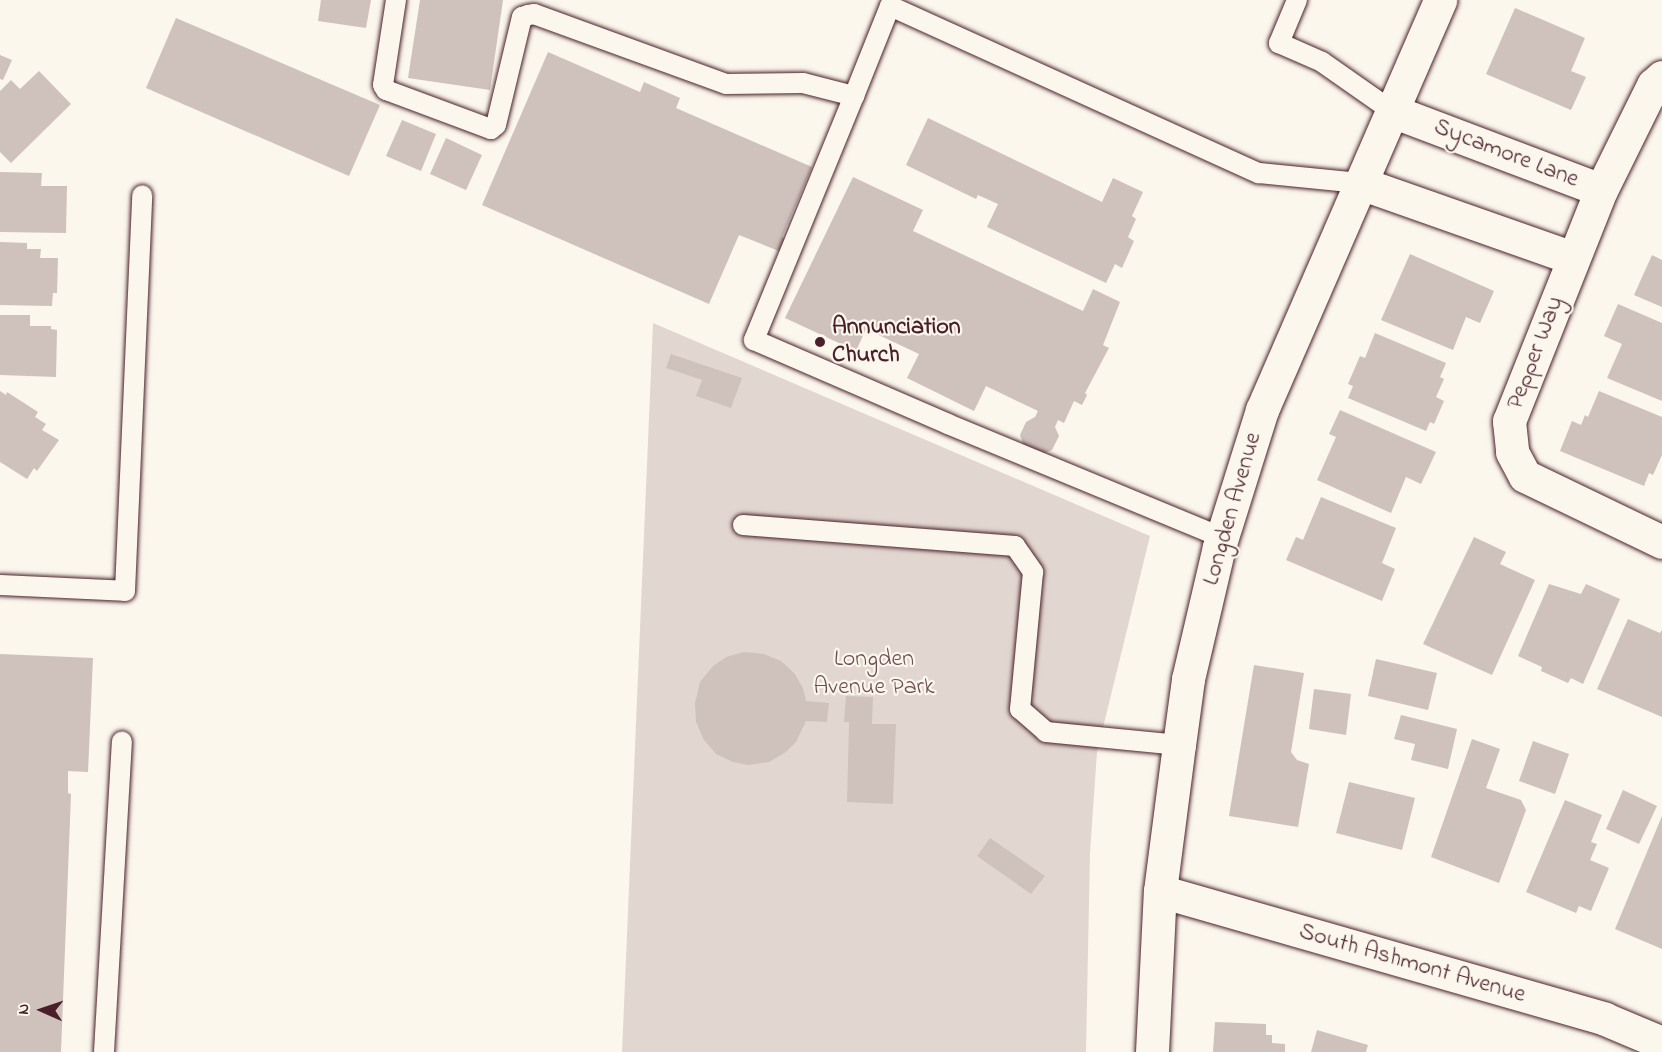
<!DOCTYPE html>
<html>
<head>
<meta charset="utf-8">
<style>
	body { margin:0 }
	#map { position:relative; width:1662px; height:1052px; overflow:hidden; background:#fbf7ec; font-family:"Indie Flower",sans-serif }
	div>[style] { position:absolute }
	[style*='--x'] { left:calc(var(--x)*1px); top:calc(var(--y)*1px); width:calc(var(--w)*1px); rotate:calc(var(--a)*1deg) }
	.green>* { inset:0; background:#e2d7d0 }
	.building>* { inset:0; background:#cfc2bc }
	.roads { filter:drop-shadow(0 0 2px #4a1f2b) drop-shadow(0 0 2px #4a1f2b) }
	.service>* { height:20px; margin:-10px; padding:0 10px; transform-origin:10px; border-radius:10px; background:#fbf7ec }
	.minor>* { height:33px; margin:-16.5px; padding:0 16.5px; transform-origin:16.5px; border-radius:16.5px; background:#fbf7ec }
	.tertiary>* { height:33px; margin:-16.5px; padding:0 16.5px; transform-origin:16.5px; border-radius:16.5px; background:#fbf7ec }
	.dots>* { width:16px; height:16px; translate:-50% -50%; box-sizing:border-box; border:3px solid #fbf7ec; border-radius:50% }
	span { translate:-50% -50%; white-space:nowrap; text-align:center; line-height:1.15; -webkit-text-stroke:4.5px #fbf7ec; paint-order:stroke }
	.street-label { font-size:24px; color:#4a1f2b }
	.poi-label { font-size:24px; color:#4a1f2b; font-weight:700 }
	.left { translate:0 -50%; text-align:left }
	.park-label { font-size:24px; color:#704d54 }
	.north { position:absolute; left:12px; top:980px; width:60px; height:60px; -webkit-text-stroke:4px #fbf7ec; paint-order:stroke; rotate:273deg; font-size:16px; font-weight:700; line-height:24px; text-align:center; color:#4a1f2b }
	.north::after { content:''; display:block; margin:auto; width:21px; height:27px; background:#4a1f2b; clip-path:polygon(50% 0,100% 100%,50% 72%,0 100%) }
</style>
</head>
<body>
<div id="map">
	<div class="green">
		<i style="clip-path:polygon(653px 323px,1150px 536px,1097px 752px,1090px 853px,1086px 1052px,622px 1052px)"></i>
	</div>
	<div class="building">
		<i style="clip-path:polygon(321px 0,371px 0,366px 28px,318px 21px)"></i>
		<i style="clip-path:polygon(420px 0,503px 0,490px 90px,408px 78px)"></i>
		<i style="clip-path:polygon(1515px 8px,1585px 38px,1571px 71px,1586px 77px,1571px 110px,1486px 74px)"></i>
		<i style="clip-path:polygon(176px 18px,380px 105px,349px 176px,146px 88px)"></i>
		<i style="clip-path:polygon(548px 52px,640px 92px,644px 82px,680px 98px,676px 108px,812px 167px,782px 237px,787px 239px,781px 252px,739px 235px,709px 304px,482px 205px)"></i>
		<i style="clip-path:polygon(0 55px,12px 60px,3px 80px,0 79px)"></i>
		<i style="clip-path:polygon(39px 71px,71px 104px,11px 163px,0 152px,0 91px,11px 80px,20px 89px)"></i>
		<i style="clip-path:polygon(928px 118px,1102px 202px,1113px 178px,1143px 192px,1132px 216px,1136px 219px,1128px 237px,1134px 241px,1122px 268px,1115px 264px,1106px 283px,987px 227px,998px 204px,978px 195px,976px 199px,906px 165px)"></i>
		<i style="clip-path:polygon(402px 120px,436px 134px,421px 171px,386px 156px)"></i>
		<i style="clip-path:polygon(446px 138px,482px 155px,466px 190px,430px 174px)"></i>
		<i style="clip-path:polygon(0 172px,42px 173px,41px 186px,67px 186px,66px 233px,0 232px)"></i>
		<i style="clip-path:polygon(853px 177px,923px 210px,913px 231px,1083px 311px,1093px 289px,1120px 302px,1103px 345px,1109px 348px,1085px 393px,1087px 395px,1082px 405px,1074px 401px,1064px 423px,1058px 420px,1055px 427px,1059px 436px,1052px 450px,1040px 455px,1025px 449px,1020px 435px,1026px 422px,1035px 417px,1038px 411px,986px 386px,974px 411px,907px 378px,919px 354px,866px 329px,856px 351px,785px 318px)"></i>
		<i style="clip-path:polygon(0 242px,27px 243px,27px 249px,41px 249px,40px 258px,58px 258px,57px 293px,53px 293px,52px 306px,0 305px)"></i>
		<i style="clip-path:polygon(1410px 254px,1494px 291px,1480px 323px,1466px 317px,1453px 350px,1381px 320px)"></i>
		<i style="clip-path:polygon(1652px 255px,1662px 260px,1662px 307px,1634px 295px)"></i>
		<i style="clip-path:polygon(1618px 304px,1662px 323px,1662px 401px,1607px 378px,1622px 344px,1604px 336px)"></i>
		<i style="clip-path:polygon(0 315px,30px 315px,30px 326px,51px 326px,51px 329px,57px 330px,56px 377px,0 375px)"></i>
		<i style="clip-path:polygon(1375px 333px,1446px 363px,1440px 377px,1444px 379px,1436px 397px,1444px 401px,1434px 424px,1430px 422px,1426px 431px,1348px 398px,1353px 386px,1348px 384px,1360px 356px,1365px 358px)"></i>
		<i style="clip-path:polygon(671px 354px,742px 378px,731px 408px,696px 396px,702px 380px,666px 368px)"></i>
		<i style="clip-path:polygon(0 391px,6px 395px,7px 392px,38px 412px,35px 417px,46px 424px,42px 430px,59px 440px,37px 471px,34px 468px,27px 479px,0 462px)"></i>
		<i style="clip-path:polygon(1599px 391px,1662px 417px,1662px 455px,1653px 475px,1649px 473px,1644px 486px,1560px 451px,1572px 421px,1581px 425px,1585px 415px,1588px 417px)"></i>
		<i style="clip-path:polygon(1340px 410px,1436px 452px,1421px 484px,1406px 477px,1391px 513px,1317px 480px,1336px 437px,1329px 434px)"></i>
		<i style="clip-path:polygon(1321px 497px,1396px 528px,1382px 563px,1395px 569px,1382px 601px,1286px 560px,1296px 537px,1303px 540px)"></i>
		<i style="clip-path:polygon(1474px 537px,1506px 552px,1500px 564px,1535px 580px,1492px 675px,1423px 644px)"></i>
		<i style="clip-path:polygon(1549px 584px,1581px 594px,1586px 584px,1620px 599px,1583px 684px,1571px 678px,1568px 683px,1541px 671px,1542px 667px,1518px 656px)"></i>
		<i style="clip-path:polygon(1628px 619px,1660px 633px,1662px 630px,1662px 717px,1597px 689px)"></i>
		<i style="clip-path:polygon(744px 652px,764px 654px,781px 661px,795px 674px,803px 688px,806px 701px,829px 703px,827px 722px,806px 721px,796px 742px,786px 752px,769px 762px,748px 765px,733px 762px,716px 754px,704px 740px,696px 722px,695px 703px,700px 682px,713px 666px,726px 657px)"></i>
		<i style="clip-path:polygon(0 654px,93px 658px,88px 772px,68px 771px,68px 793px,71px 794px,61px 1052px,0 1052px)"></i>
		<i style="clip-path:polygon(1376px 659px,1437px 673px,1428px 710px,1368px 696px)"></i>
		<i style="clip-path:polygon(1254px 665px,1304px 673px,1291px 752px,1297px 760px,1309px 764px,1298px 827px,1229px 816px)"></i>
		<i style="clip-path:polygon(1314px 689px,1351px 694px,1346px 735px,1309px 729px)"></i>
		<i style="clip-path:polygon(846px 696px,873px 697px,872px 724px,896px 724px,893px 804px,847px 802px,849px 722px,844px 722px)"></i>
		<i style="clip-path:polygon(1401px 715px,1457px 729px,1448px 769px,1411px 760px,1415px 744px,1394px 739px)"></i>
		<i style="clip-path:polygon(1472px 739px,1500px 749px,1486px 788px,1521px 800px,1526px 810px,1499px 883px,1431px 857px)"></i>
		<i style="clip-path:polygon(1533px 741px,1569px 754px,1555px 794px,1519px 781px)"></i>
		<i style="clip-path:polygon(1349px 782px,1415px 798px,1402px 850px,1336px 833px)"></i>
		<i style="clip-path:polygon(1623px 790px,1657px 806px,1639px 844px,1606px 829px)"></i>
		<i style="clip-path:polygon(1565px 800px,1602px 815px,1591px 842px,1597px 844px,1590px 860px,1609px 868px,1591px 911px,1579px 906px,1576px 913px,1526px 892px)"></i>
		<i style="clip-path:polygon(1662px 816px,1662px 949px,1615px 929px)"></i>
		<i style="clip-path:polygon(990px 838px,1045px 876px,1031px 894px,977px 856px)"></i>
		<i style="clip-path:polygon(1215px 1022px,1266px 1024px,1266px 1035px,1272px 1035px,1272px 1043px,1285px 1044px,1285px 1052px,1213px 1052px)"></i>
		<i style="clip-path:polygon(1317px 1030px,1368px 1045px,1366px 1052px,1311px 1052px)"></i>
	</div>
	<div class="roads">
		<div class="service">
			<i style="--x:396;--y:0;--w:86;--a:98.7"></i>
			<i style="--x:383;--y:85;--w:6;--a:59"></i>
			<i style="--x:386;--y:90;--w:112;--a:20.4"></i>
			<i style="--x:491;--y:129;--w:6;--a:-39"></i>
			<i style="--x:496;--y:125;--w:111;--a:-76.5"></i>
			<i style="--x:522;--y:17;--w:6;--a:-18"></i>
			<i style="--x:528;--y:15;--w:6;--a:-9"></i>
			<i style="--x:534;--y:14;--w:204;--a:20"></i>
			<i style="--x:726;--y:84;--w:77;--a:-0.7"></i>
			<i style="--x:803;--y:83;--w:53;--a:14.3"></i>
			<i style="--x:854;--y:96;--w:97;--a:-68.2"></i>
			<i style="--x:890;--y:6;--w:405;--a:24.4"></i>
			<i style="--x:1259;--y:173;--w:101;--a:5.7"></i>
			<i style="--x:1297;--y:0;--w:47;--a:112.7"></i>
			<i style="--x:1279;--y:43;--w:47;--a:23.8"></i>
			<i style="--x:1322;--y:62;--w:85;--a:35"></i>
			<i style="--x:854;--y:96;--w:264;--a:112.3"></i>
			<i style="--x:754;--y:340;--w:211;--a:23.4"></i>
			<i style="--x:948;--y:424;--w:298;--a:22.5"></i>
			<i style="--x:743;--y:525;--w:273;--a:4.4"></i>
			<i style="--x:1015;--y:546;--w:32;--a:55"></i>
			<i style="--x:1033;--y:572;--w:138;--a:95.4"></i>
			<i style="--x:1020;--y:709;--w:35;--a:41"></i>
			<i style="--x:1046;--y:732;--w:134;--a:5.6"></i>
			<i style="--x:0;--y:585;--w:125;--a:2.7"></i>
			<i style="--x:125;--y:591;--w:396;--a:-87.5"></i>
			<i style="--x:104;--y:1052;--w:311;--a:-86.7"></i>
		</div>
		<div class="minor">
			<i style="--x:1662;--y:77;--w:12;--a:138"></i>
			<i style="--x:1653;--y:85;--w:117;--a:116.3"></i>
			<i style="--x:1601;--y:190;--w:249;--a:111.7"></i>
			<i style="--x:1509;--y:421;--w:31;--a:84"></i>
			<i style="--x:1512;--y:452;--w:27;--a:62"></i>
			<i style="--x:1525;--y:476;--w:152;--a:25.7"></i>
			<i style="--x:1392;--y:111;--w:223;--a:20.7"></i>
			<i style="--x:1360;--y:183;--w:226;--a:19.4"></i>
			<i style="--x:1160;--y:891;--w:463;--a:16"></i>
			<i style="--x:1605;--y:1019;--w:62;--a:22.8"></i>
		</div>
		<div class="tertiary">
			<i style="--x:1152;--y:1052;--w:161;--a:-87.2"></i>
			<i style="--x:1160;--y:891;--w:147;--a:-82.6"></i>
			<i style="--x:1179;--y:745;--w:67;--a:-82.2"></i>
			<i style="--x:1188;--y:679;--w:136;--a:-76.8"></i>
			<i style="--x:1219;--y:547;--w:144;--a:-72.6"></i>
			<i style="--x:1262;--y:410;--w:447;--a:-66.5"></i>
		</div>
	</div>
	<div class="dots">
		<i style="left:820px;top:342px;background:#4a1f2b"></i>
	</div>
	<div class="street-label">
		<span style="left:1506px;top:154px;rotate:21deg">Sycamore Lane</span>
		<span style="left:1536px;top:353px;rotate:-69deg">Pepper Way</span>
		<span style="left:1233px;top:509px;rotate:-74deg">Longden Avenue</span>
		<span style="left:1412px;top:964px;rotate:16deg">South Ashmont Avenue</span>
	</div>
	<div class="poi-label">
		<span class="left" style="left:832px;top:342px">Annunciation<br>Church</span>
	</div>
	<div class="park-label">
		<span style="left:874px;top:674px">Longden<br>Avenue Park</span>
	</div>
	<div class="north">N</div>
</div>
</body>
</html>
